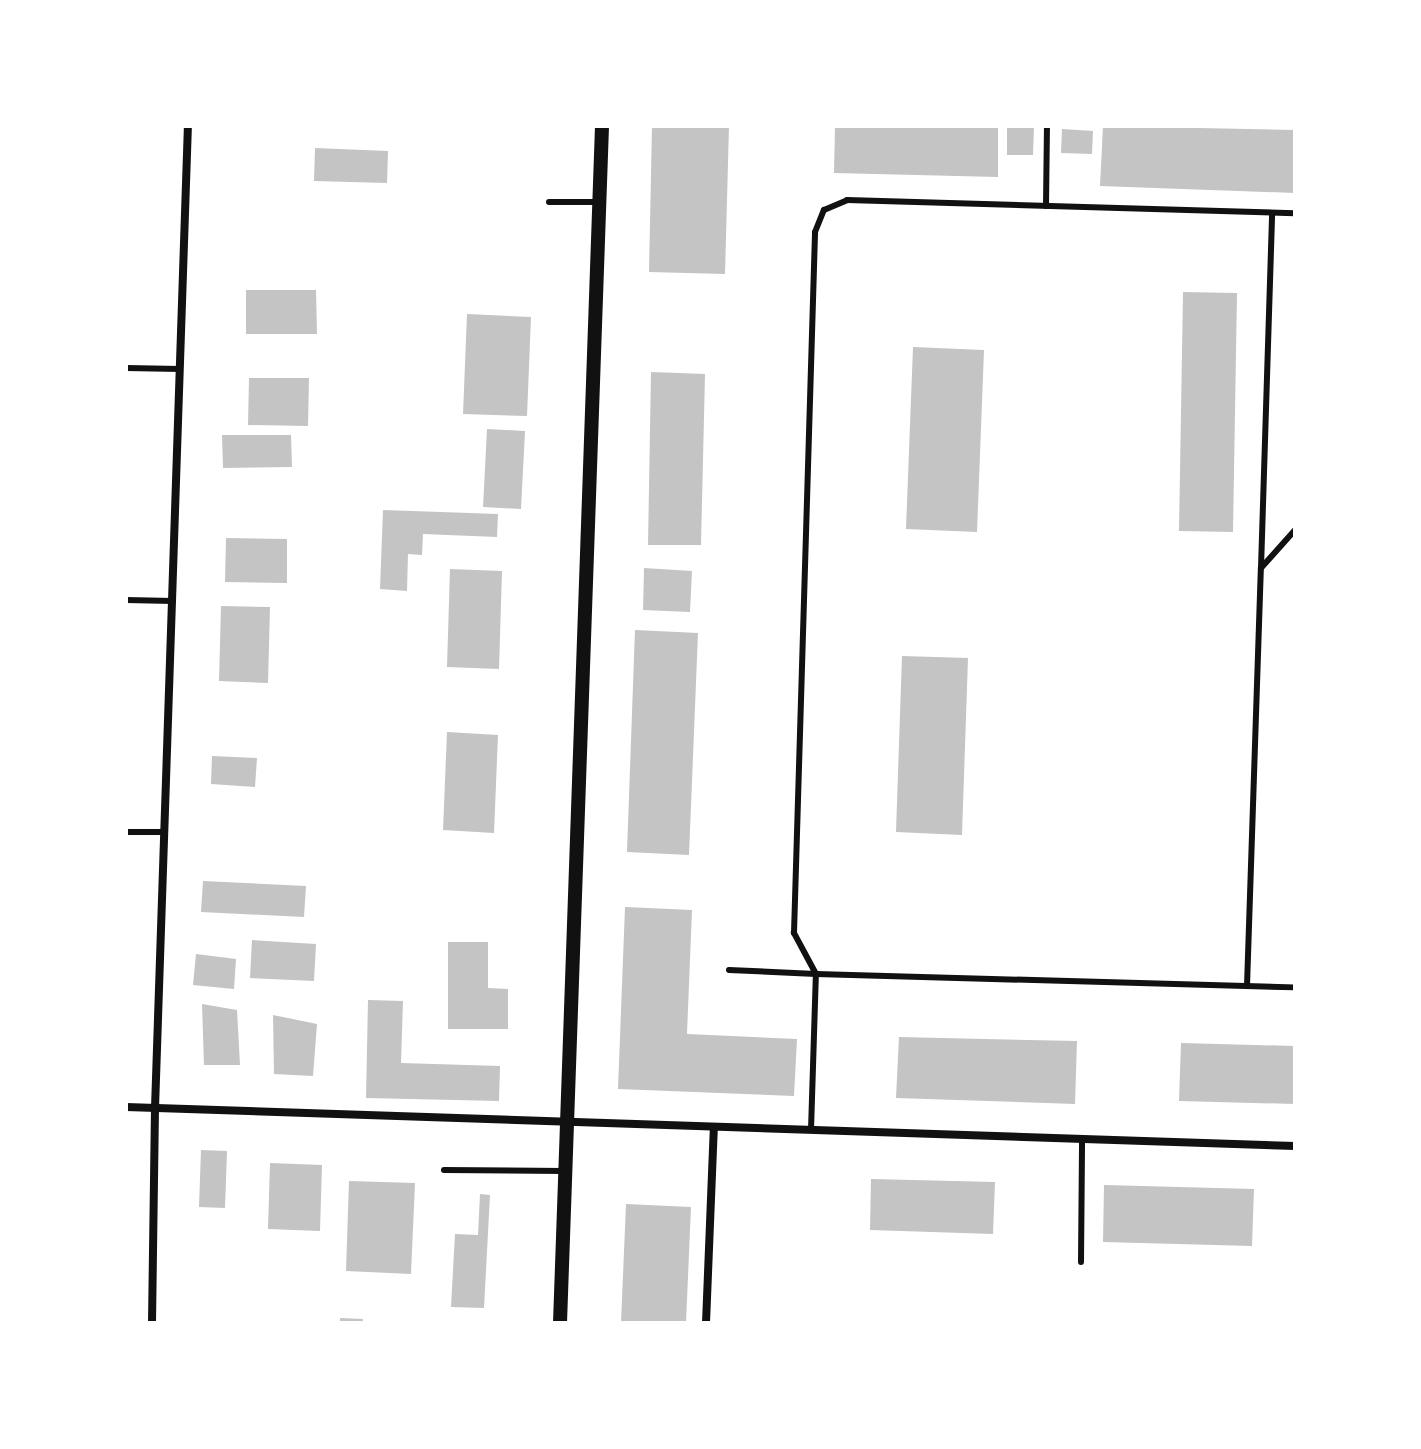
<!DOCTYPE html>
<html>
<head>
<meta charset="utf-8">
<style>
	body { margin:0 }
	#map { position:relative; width:1421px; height:1449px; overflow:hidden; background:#fff; font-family:Commissioner,sans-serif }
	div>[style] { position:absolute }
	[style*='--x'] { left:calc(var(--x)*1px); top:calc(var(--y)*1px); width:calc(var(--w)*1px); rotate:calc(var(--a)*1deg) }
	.building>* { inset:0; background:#c4c4c4 }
	.service>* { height:6px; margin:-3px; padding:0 3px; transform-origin:3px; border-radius:3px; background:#111 }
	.minor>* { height:8px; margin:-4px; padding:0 4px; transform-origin:4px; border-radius:4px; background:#111 }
	.tertiary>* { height:14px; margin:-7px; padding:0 7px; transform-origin:7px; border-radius:7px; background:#111 }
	span { translate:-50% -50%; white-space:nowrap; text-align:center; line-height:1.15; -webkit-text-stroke:8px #fff; paint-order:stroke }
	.frame { position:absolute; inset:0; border:128px solid #fff; pointer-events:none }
</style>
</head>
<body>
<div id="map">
	<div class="building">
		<i style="clip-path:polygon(652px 126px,729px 126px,725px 274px,649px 272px)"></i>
		<i style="clip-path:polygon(835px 126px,998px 126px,998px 177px,834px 173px)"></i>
		<i style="clip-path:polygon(1007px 126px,1034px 126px,1033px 155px,1007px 155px)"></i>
		<i style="clip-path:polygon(1103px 126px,1295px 130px,1295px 193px,1100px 186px)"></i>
		<i style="clip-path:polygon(1062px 129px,1093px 131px,1092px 154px,1061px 153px)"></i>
		<i style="clip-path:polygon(315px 148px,388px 151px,387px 183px,314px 181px)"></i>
		<i style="clip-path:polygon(246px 290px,316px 290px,317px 334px,246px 334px)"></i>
		<i style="clip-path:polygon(1183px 292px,1237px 293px,1233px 532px,1179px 531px)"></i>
		<i style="clip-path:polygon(467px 314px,531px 317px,527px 416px,463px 414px)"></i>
		<i style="clip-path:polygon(913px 347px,984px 350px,977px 532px,906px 529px)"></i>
		<i style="clip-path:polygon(651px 372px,705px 374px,701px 545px,648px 545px)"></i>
		<i style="clip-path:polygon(249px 378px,309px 378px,308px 426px,248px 425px)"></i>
		<i style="clip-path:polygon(487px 429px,525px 431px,521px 509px,483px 507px)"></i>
		<i style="clip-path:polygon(222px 435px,291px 435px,292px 467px,223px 468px)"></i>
		<i style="clip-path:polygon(383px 510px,498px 514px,497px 537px,423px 534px,422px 555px,408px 554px,407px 591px,380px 589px)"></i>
		<i style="clip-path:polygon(226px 538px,287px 539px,287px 583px,225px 582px)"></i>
		<i style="clip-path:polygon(644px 568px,692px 571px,690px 612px,643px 610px)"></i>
		<i style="clip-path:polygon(450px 569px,502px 571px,499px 669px,447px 667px)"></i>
		<i style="clip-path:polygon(221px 606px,270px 607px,268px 683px,219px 681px)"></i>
		<i style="clip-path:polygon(635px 630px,698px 633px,689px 855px,627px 852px)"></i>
		<i style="clip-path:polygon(902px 656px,968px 658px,962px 835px,896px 832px)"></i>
		<i style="clip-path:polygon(447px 732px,498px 735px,494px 833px,443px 830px)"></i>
		<i style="clip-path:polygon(212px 756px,257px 758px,255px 787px,211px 784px)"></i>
		<i style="clip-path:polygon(203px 881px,306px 886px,304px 917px,201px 912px)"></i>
		<i style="clip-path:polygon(625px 907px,692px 910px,687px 1034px,797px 1039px,794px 1096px,618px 1089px)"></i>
		<i style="clip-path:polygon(252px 940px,316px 944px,314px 981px,250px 978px)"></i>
		<i style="clip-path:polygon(448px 942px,488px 942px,488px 988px,508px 989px,508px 1029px,448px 1029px)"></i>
		<i style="clip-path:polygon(196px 954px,236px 959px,234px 989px,193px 985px)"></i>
		<i style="clip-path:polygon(368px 1000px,403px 1001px,401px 1063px,500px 1066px,499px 1101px,366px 1098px)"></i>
		<i style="clip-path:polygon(202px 1004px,237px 1010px,240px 1065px,204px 1065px)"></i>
		<i style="clip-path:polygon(273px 1015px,317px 1024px,313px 1076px,274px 1074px)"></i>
		<i style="clip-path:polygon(899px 1037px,1077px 1041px,1075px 1104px,896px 1098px)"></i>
		<i style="clip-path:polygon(1181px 1043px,1295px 1046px,1295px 1104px,1179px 1101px)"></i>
		<i style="clip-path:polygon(201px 1150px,227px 1151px,225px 1208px,199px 1207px)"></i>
		<i style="clip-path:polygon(270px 1163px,322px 1165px,320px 1231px,268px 1229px)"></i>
		<i style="clip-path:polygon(871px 1179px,995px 1182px,993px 1234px,870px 1230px)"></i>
		<i style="clip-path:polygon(349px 1181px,415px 1183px,411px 1274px,346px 1271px)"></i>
		<i style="clip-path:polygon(1104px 1185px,1254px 1189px,1252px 1246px,1103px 1242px)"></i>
		<i style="clip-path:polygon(480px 1194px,490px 1195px,484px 1308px,451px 1307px,455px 1234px,478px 1235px)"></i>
		<i style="clip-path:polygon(626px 1204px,691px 1207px,686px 1323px,621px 1323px)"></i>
		<i style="clip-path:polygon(340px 1318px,363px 1319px,363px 1323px,340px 1323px)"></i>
	</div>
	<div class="service">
		<i style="--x:549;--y:202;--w:48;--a:0"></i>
		<i style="--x:1046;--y:206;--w:80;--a:-89.3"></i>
		<i style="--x:126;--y:368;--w:54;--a:1.1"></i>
		<i style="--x:1261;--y:568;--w:355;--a:-88.2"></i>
		<i style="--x:126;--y:600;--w:47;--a:1.2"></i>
		<i style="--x:126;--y:832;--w:38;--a:0"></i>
		<i style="--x:729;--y:970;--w:87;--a:2.6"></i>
		<i style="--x:816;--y:974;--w:47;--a:-118.2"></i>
		<i style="--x:794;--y:933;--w:701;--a:-88.28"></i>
		<i style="--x:815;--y:232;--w:24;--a:-68"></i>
		<i style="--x:824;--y:210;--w:25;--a:-23"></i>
		<i style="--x:847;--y:200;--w:448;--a:1.7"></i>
		<i style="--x:1247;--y:986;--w:418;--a:-88.1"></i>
		<i style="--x:1261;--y:568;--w:51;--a:-48.2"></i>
		<i style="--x:811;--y:1130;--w:156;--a:-88.2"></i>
		<i style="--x:816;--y:974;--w:479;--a:1.6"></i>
		<i style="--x:444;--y:1170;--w:120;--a:0.5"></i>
		<i style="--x:1081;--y:1262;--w:123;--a:-89.5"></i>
	</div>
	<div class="minor">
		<i style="--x:126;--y:1107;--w:1170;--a:1.91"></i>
		<i style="--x:152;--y:1323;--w:215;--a:-89.2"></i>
		<i style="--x:155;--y:1108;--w:983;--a:-88.08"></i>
		<i style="--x:706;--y:1323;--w:196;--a:-87.7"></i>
	</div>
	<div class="tertiary">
		<i style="--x:560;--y:1323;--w:1198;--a:-87.99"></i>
	</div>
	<div class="frame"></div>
</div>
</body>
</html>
